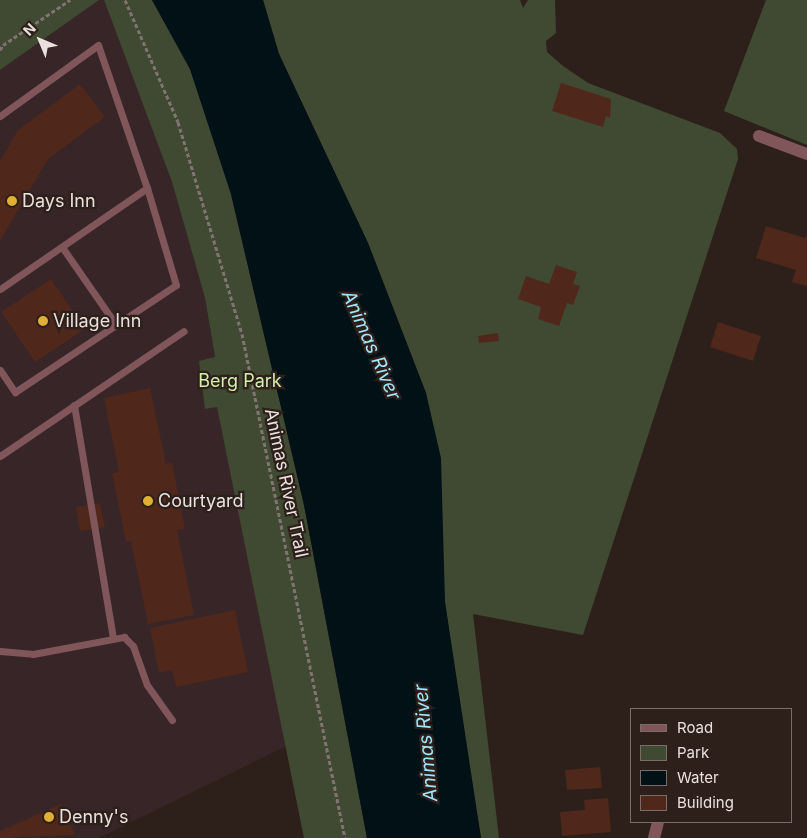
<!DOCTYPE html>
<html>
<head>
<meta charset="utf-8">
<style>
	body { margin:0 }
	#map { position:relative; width:807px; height:838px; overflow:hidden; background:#2d201b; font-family:Inter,sans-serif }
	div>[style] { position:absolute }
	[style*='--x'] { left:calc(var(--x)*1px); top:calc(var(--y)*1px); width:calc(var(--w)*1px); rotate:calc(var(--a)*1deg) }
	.commercial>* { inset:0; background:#382528 }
	.green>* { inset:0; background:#404a32 }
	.water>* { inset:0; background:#021116 }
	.building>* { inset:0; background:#4f271b }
	.path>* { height:3px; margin-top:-1.5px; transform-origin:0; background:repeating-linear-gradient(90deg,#807470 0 4px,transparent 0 6.5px) }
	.service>* { height:7px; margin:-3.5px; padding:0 3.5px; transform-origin:3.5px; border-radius:3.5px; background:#80565a }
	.minor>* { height:12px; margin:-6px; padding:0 6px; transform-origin:6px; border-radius:6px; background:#80565a }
	.dots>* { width:14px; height:14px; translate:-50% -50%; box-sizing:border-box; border:2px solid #2d201b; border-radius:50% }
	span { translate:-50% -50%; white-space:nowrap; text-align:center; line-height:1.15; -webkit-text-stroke:4.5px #2d201b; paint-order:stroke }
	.poi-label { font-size:18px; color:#eae1de }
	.left { translate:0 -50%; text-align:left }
	.park-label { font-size:18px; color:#d1eeaa }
	.street-label { font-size:18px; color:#eae1de }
	.water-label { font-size:19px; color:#a0e5fb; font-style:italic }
	.legend { position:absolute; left:630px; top:708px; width:162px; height:115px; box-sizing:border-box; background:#2d201b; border:1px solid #796d69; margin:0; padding:6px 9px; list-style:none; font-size:15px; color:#eae1de }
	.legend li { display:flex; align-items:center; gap:10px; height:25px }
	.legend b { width:25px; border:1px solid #796d69 }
	.north { position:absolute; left:15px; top:15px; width:50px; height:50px; -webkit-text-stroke:4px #2d201b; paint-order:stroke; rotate:315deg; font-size:14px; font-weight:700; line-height:20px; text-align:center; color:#eae1de }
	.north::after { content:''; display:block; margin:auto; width:18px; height:22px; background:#eae1de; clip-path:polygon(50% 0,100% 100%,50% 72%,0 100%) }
</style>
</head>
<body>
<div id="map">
	<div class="commercial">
		<i style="clip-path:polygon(99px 0,104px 0,172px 182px,205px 298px,215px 357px,205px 409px,217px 407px,288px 745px,99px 838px,0 838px,0 70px)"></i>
	</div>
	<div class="green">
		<i style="clip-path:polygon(0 0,99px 0,0 70px)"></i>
		<i style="clip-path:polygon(104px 0,152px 0,190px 69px,231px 194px,304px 505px,367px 838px,304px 838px,217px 407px,205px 409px,199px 361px,215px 357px,205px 298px,172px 182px)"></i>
		<i style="clip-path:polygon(263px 0,520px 0,523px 8px,528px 0,555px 0,556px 33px,546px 41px,547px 52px,563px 66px,588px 83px,720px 133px,737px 149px,738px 159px,583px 635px,473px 614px,499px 838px,481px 838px,465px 743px,445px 602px,426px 393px,368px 243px,279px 54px)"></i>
		<i style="clip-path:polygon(766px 0,807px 0,807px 145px,724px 111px)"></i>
	</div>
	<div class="water">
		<i style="clip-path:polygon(152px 0,263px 0,279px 54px,368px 243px,426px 393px,441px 458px,445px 602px,481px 838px,367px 838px,304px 505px,231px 194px,190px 69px)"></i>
	</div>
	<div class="building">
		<i style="clip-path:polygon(561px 83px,611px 99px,610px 118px,606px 116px,603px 127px,552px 111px)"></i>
		<i style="clip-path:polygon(80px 84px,105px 117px,48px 159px,0 241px,0 161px,18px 130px)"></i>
		<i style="clip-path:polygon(766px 226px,805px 238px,807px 234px,807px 286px,792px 282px,796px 270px,756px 258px)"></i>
		<i style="clip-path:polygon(556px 265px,577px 272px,573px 284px,580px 286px,573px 305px,567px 303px,559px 326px,538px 319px,541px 307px,518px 299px,526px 276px,549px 284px)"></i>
		<i style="clip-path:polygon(51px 279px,85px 329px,35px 362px,1px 312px)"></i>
		<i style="clip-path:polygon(718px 322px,761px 336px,753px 361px,710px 347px)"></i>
		<i style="clip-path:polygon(498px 333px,499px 341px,479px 343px,478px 336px)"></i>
		<i style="clip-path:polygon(150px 388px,166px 464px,172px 462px,185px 529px,177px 530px,194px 615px,148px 624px,131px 541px,126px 542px,112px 473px,119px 472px,104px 398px)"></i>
		<i style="clip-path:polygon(100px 503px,105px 527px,80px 531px,76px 507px)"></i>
		<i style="clip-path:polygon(235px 610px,248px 672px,176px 687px,172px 670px,159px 673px,150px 628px)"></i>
		<i style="clip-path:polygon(600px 767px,602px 788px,567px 790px,565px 770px)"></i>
		<i style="clip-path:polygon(608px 798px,611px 832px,562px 836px,560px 812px,585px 810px,584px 800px)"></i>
		<i style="clip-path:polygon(61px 804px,75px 835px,0 838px,0 831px)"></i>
	</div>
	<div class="path">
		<i style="--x:125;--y:0;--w:133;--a:66.5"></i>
		<i style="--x:178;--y:122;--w:221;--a:73.2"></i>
		<i style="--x:242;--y:334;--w:514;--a:78.45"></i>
		<i style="--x:0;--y:50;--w:6;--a:-59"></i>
		<i style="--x:3;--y:45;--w:81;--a:-33.9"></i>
	</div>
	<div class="service">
		<i style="--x:0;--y:116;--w:121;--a:-35.9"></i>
		<i style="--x:98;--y:45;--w:151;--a:71.1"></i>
		<i style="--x:147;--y:188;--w:178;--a:145.5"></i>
		<i style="--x:62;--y:247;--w:95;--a:55.3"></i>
		<i style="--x:0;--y:370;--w:27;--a:56"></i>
		<i style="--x:15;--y:392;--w:193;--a:-33.6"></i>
		<i style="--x:176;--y:285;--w:101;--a:-106.6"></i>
		<i style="--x:74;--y:405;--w:235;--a:80.5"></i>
		<i style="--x:0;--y:456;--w:222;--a:-34.2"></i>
		<i style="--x:0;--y:651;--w:33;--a:5"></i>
		<i style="--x:33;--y:654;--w:93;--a:-10.6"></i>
		<i style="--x:124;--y:637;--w:13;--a:45"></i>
		<i style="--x:133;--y:646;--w:41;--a:70.3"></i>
		<i style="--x:147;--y:685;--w:43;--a:54.5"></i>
	</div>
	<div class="minor">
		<i style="--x:759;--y:136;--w:51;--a:20.6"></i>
		<i style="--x:654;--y:838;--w:16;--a:-76"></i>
	</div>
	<div class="dots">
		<i style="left:12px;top:201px;background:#dfb034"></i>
		<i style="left:43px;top:321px;background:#dfb034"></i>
		<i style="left:148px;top:501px;background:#dfb034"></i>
		<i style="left:49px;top:817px;background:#dfb034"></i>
	</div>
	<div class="poi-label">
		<span class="left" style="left:22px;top:201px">Days Inn</span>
		<span class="left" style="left:53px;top:321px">Village Inn</span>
		<span class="left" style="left:158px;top:501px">Courtyard</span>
		<span class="left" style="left:59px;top:817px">Denny's</span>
	</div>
	<div class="park-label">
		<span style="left:240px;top:381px">Berg Park</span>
	</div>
	<div class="street-label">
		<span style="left:286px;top:483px;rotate:78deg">Animas River Trail</span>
	</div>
	<div class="water-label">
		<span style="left:371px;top:345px;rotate:66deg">Animas River</span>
		<span style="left:426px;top:743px;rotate:-95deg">Animas River</span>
	</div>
	<ul class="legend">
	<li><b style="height:6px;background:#80565a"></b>Road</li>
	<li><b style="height:14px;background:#404a32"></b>Park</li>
	<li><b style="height:14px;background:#021116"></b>Water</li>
	<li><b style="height:14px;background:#4f271b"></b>Building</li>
	</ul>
	<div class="north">N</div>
</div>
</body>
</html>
